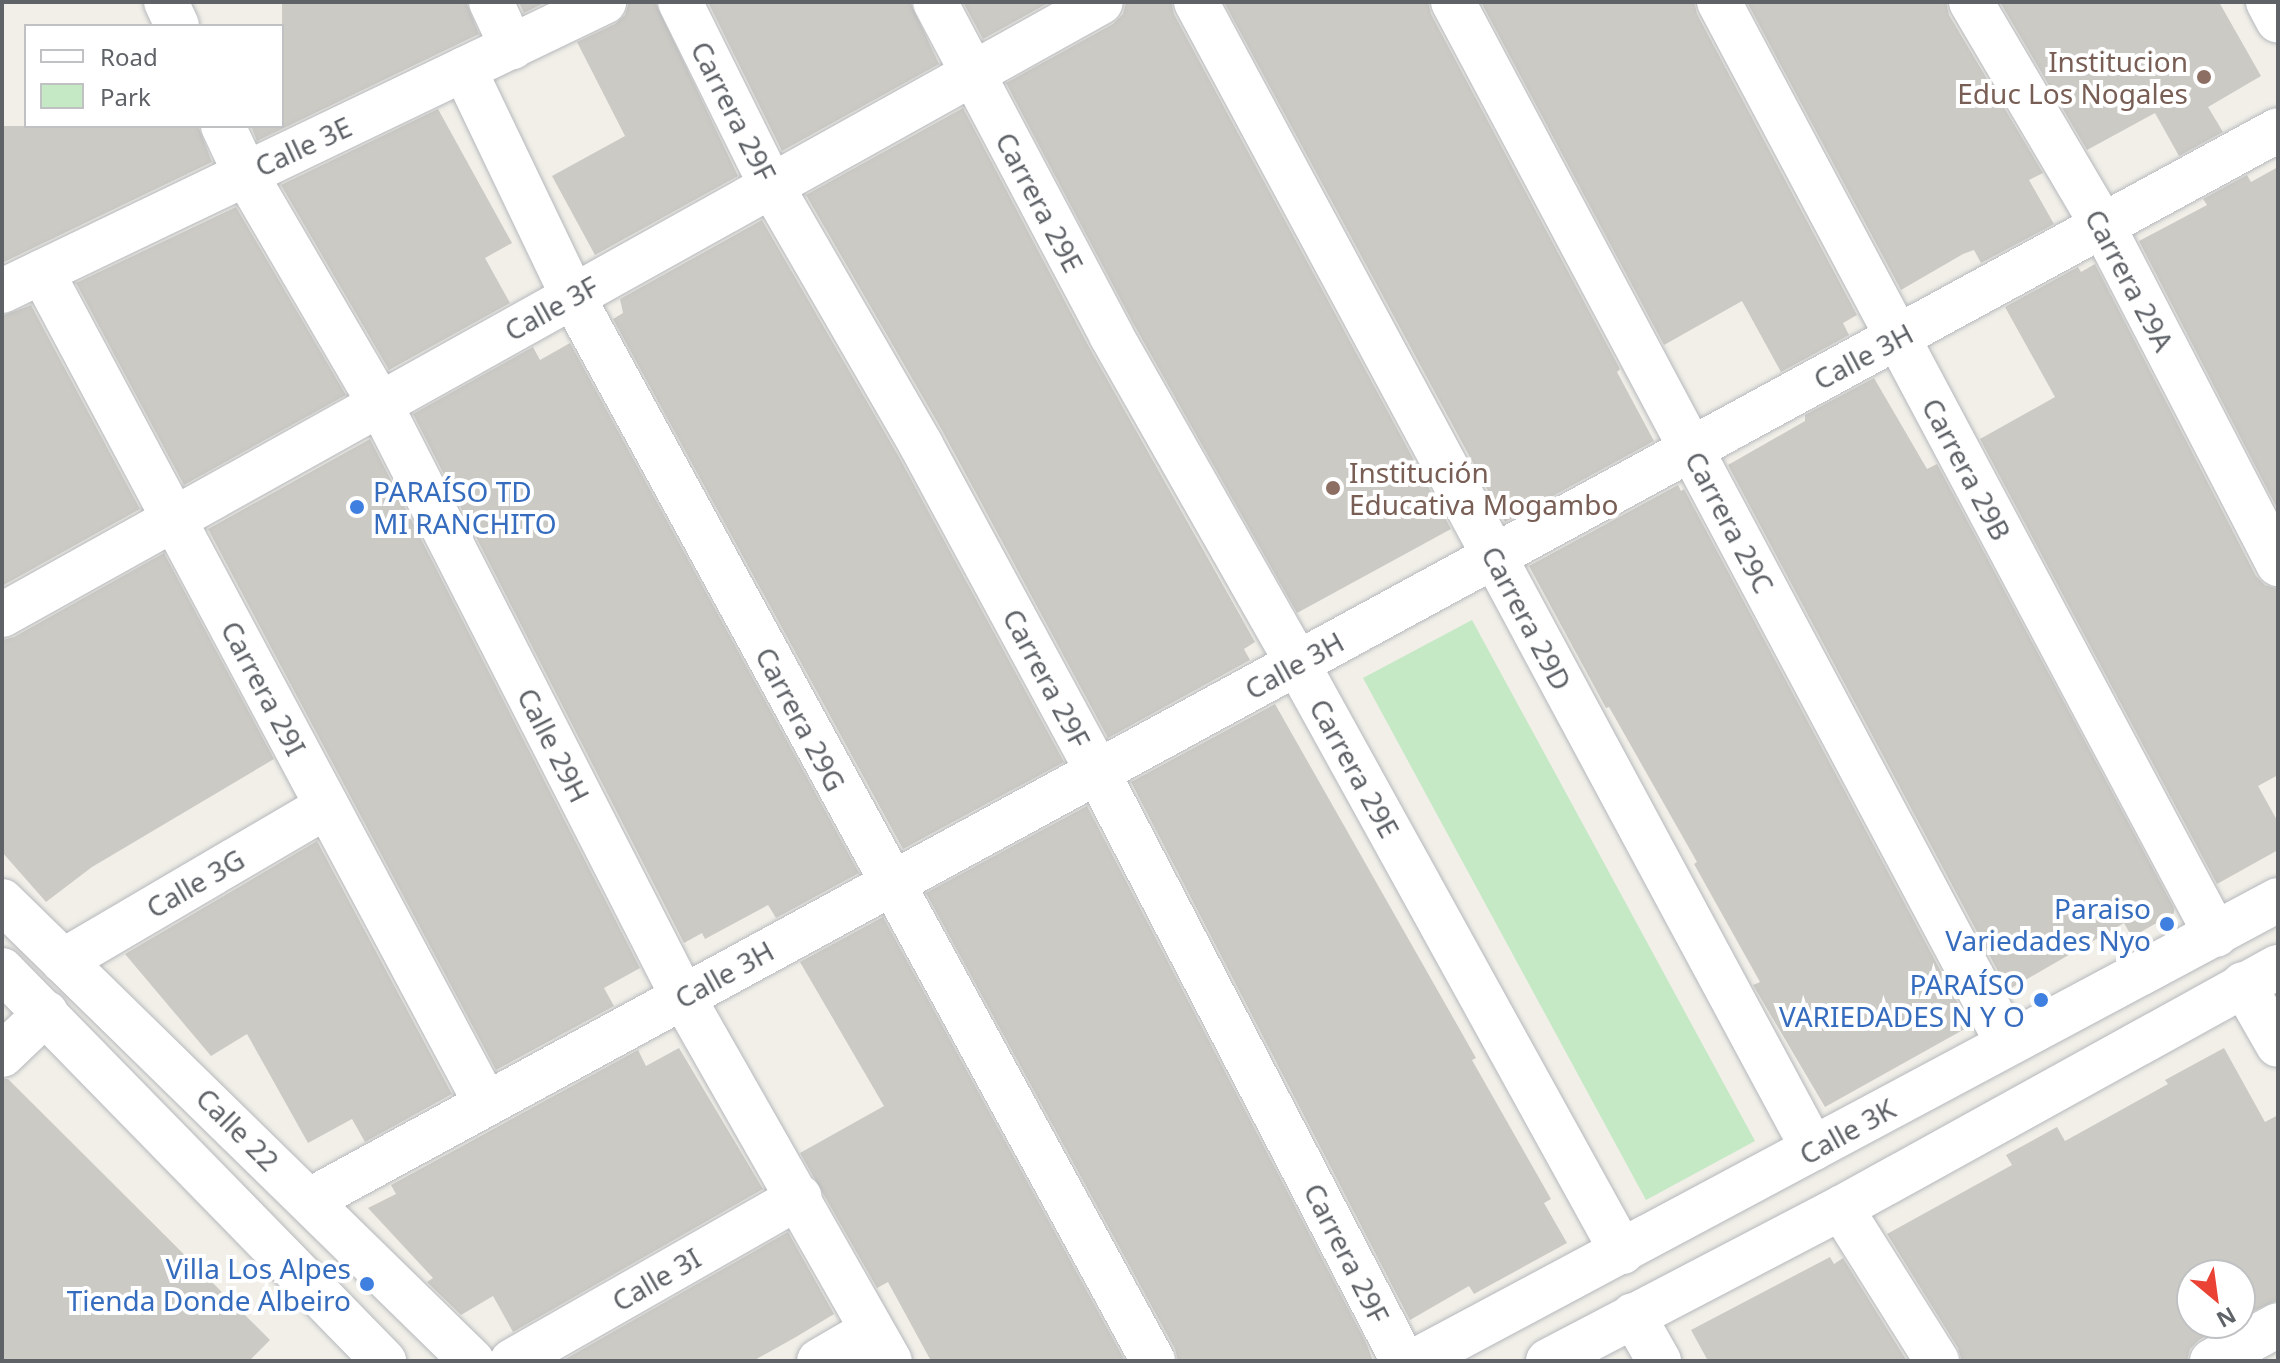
<!DOCTYPE html>
<html>
<head>
<meta charset="utf-8">
<style>
	body { margin:0 }
	#map { position:relative; width:2280px; height:1363px; overflow:hidden; background:#f1efe8; font-family:"Noto Sans",sans-serif }
	div>[style] { position:absolute }
	[style*='--x'] { left:calc(var(--x)*1px); top:calc(var(--y)*1px); width:calc(var(--w)*1px); rotate:calc(var(--a)*1deg) }
	.green>* { inset:0; background:#c5e8c5 }
	.building>* { inset:0; background:#cccac5 }
	.roads { filter:drop-shadow(0 0 2px #b5b8bc) drop-shadow(0 0 2px #b5b8bc) }
	.minor>* { height:44px; margin:-22px; padding:0 22px; transform-origin:22px; border-radius:22px; background:#fff }
	.dots>* { width:22px; height:22px; translate:-50% -50%; box-sizing:border-box; border:4px solid #fff; border-radius:50% }
	span { translate:-50% -50%; white-space:nowrap; text-align:center; line-height:1.15; -webkit-text-stroke:8px #fff; paint-order:stroke }
	.education-label { font-size:28px; color:#785e54 }
	.right { translate:-100% -50%; text-align:right }
	.left { translate:0 -50%; text-align:left }
	.street-label { font-size:28px; color:#5f6368 }
	.shop-label { font-size:28px; color:#366cbe }
	.frame { position:absolute; inset:0; border:4px solid #5f6368; pointer-events:none }
	.legend { position:absolute; left:24px; top:24px; width:260px; height:104px; box-sizing:border-box; background:#fff; border:2px solid #bfc1c3; margin:0; padding:10px 14px; list-style:none; font-size:24px; color:#5f6368 }
	.legend li { display:flex; align-items:center; gap:16px; height:40px }
	.legend b { width:40px; border:2px solid #bfc1c3 }
	.north { position:absolute; left:2176px; top:1259px; width:80px; height:80px; box-sizing:border-box; background:#fff; border:2px solid #bfc1c3; border-radius:50%; rotate:151deg; font-size:22px; font-weight:700; line-height:32px; text-align:center; color:#5f6368 }
	.north::after { content:''; display:block; margin:auto; width:28px; height:36px; background:#ea4335; clip-path:polygon(50% 0,100% 100%,50% 72%,0 100%) }
</style>
</head>
<body>
<div id="map">
	<div class="green">
		<i style="clip-path:polygon(1472px 620px,1755px 1141px,1646px 1200px,1363px 678px)"></i>
	</div>
	<div class="building">
		<i style="clip-path:polygon(282px 2px,466px 2px,479px 34px,257px 141px,251px 126px,282px 126px)"></i>
		<i style="clip-path:polygon(519px 2px,546px 2px,524px 13px)"></i>
		<i style="clip-path:polygon(629px 2px,655px 2px,738px 176px,595px 255px,552px 176px,625px 136px,577px 42px,615px 24px,625px 15px)"></i>
		<i style="clip-path:polygon(708px 2px,910px 2px,939px 64px,782px 151px)"></i>
		<i style="clip-path:polygon(963px 2px,1050px 2px,983px 39px)"></i>
		<i style="clip-path:polygon(1126px 2px,1171px 2px,1174px 14px,1451px 529px,1297px 613px,1133px 323px,1006px 83px,1113px 24px,1123px 14px)"></i>
		<i style="clip-path:polygon(1224px 2px,1428px 2px,1431px 14px,1620px 369px,1617px 372px,1654px 441px,1505px 522px)"></i>
		<i style="clip-path:polygon(1481px 2px,1694px 2px,1697px 14px,1857px 315px,1843px 323px,1849px 335px,1781px 372px,1742px 301px,1664px 345px)"></i>
		<i style="clip-path:polygon(1747px 2px,1946px 2px,1949px 15px,2043px 173px,2029px 180px,2054px 224px,1981px 263px,1974px 250px,1963px 254px,1901px 290px)"></i>
		<i style="clip-path:polygon(2000px 2px,2219px 2px,2261px 76px,2208px 107px,2223px 132px,2179px 156px,2155px 113px,2087px 150px)"></i>
		<i style="clip-path:polygon(963px 108px,1089px 347px,1255px 642px,1244px 649px,1250px 660px,1108px 738px,943px 432px,806px 195px)"></i>
		<i style="clip-path:polygon(438px 109px,512px 243px,485px 258px,510px 303px,389px 370px,281px 185px)"></i>
		<i style="clip-path:polygon(2px 126px,198px 126px,212px 162px,2px 263px)"></i>
		<i style="clip-path:polygon(2278px 167px,2278px 510px,2139px 241px,2207px 205px,2203px 199px,2247px 175px,2251px 182px)"></i>
		<i style="clip-path:polygon(236px 207px,346px 395px,184px 485px,76px 283px)"></i>
		<i style="clip-path:polygon(762px 220px,899px 457px,1064px 762px,903px 849px,613px 319px,623px 313px,620px 299px)"></i>
		<i style="clip-path:polygon(2095px 264px,2256px 576px,2265px 585px,2278px 589px,2278px 775px,2258px 786px,2278px 822px,2278px 850px,2217px 884px,1980px 439px,2055px 397px,2005px 307px,2078px 267px,2081px 272px)"></i>
		<i style="clip-path:polygon(31px 305px,140px 509px,2px 586px,2px 316px)"></i>
		<i style="clip-path:polygon(570px 343px,859px 873px,776px 918px,768px 905px,705px 939px,702px 933px,684px 943px,413px 414px,533px 347px,540px 360px)"></i>
		<i style="clip-path:polygon(1874px 378px,1927px 469px,1937px 464px,2174px 908px,2174px 913px,2132px 937px,2124px 923px,2008px 990px,1728px 465px,1805px 421px,1805px 415px)"></i>
		<i style="clip-path:polygon(370px 439px,640px 968px,604px 988px,614px 1006px,496px 1070px,208px 529px)"></i>
		<i style="clip-path:polygon(1678px 485px,1681px 491px,1684px 489px,1970px 1026px,1825px 1107px,1753px 985px,1760px 982px,1694px 864px,1697px 862px,1609px 707px,1606px 708px,1529px 566px)"></i>
		<i style="clip-path:polygon(164px 553px,274px 759px,92px 867px,46px 902px,2px 852px,2px 640px,14px 637px)"></i>
		<i style="clip-path:polygon(1275px 704px,1476px 1058px,1472px 1060px,1551px 1199px,1544px 1203px,1567px 1243px,1474px 1294px,1469px 1286px,1410px 1320px,1131px 782px)"></i>
		<i style="clip-path:polygon(1087px 806px,1367px 1345px,1373px 1361px,1178px 1361px,1175px 1349px,926px 893px)"></i>
		<i style="clip-path:polygon(317px 841px,452px 1094px,365px 1142px,352px 1119px,308px 1143px,247px 1034px,211px 1056px,125px 954px)"></i>
		<i style="clip-path:polygon(883px 917px,1125px 1361px,931px 1361px,888px 1282px,877px 1288px,800px 1153px,884px 1106px,800px 962px)"></i>
		<i style="clip-path:polygon(679px 1048px,763px 1189px,513px 1332px,493px 1296px,461px 1315px,427px 1282px,433px 1278px,368px 1208px,396px 1194px,391px 1185px,638px 1050px,646px 1066px)"></i>
		<i style="clip-path:polygon(2224px 1048px,2265px 1122px,2278px 1115px,2278px 1300px,2240px 1317px,2240px 1275px,2192px 1275px,2192px 1323px,2229px 1323px,2199px 1340px,2190px 1349px,2187px 1361px,1962px 1361px,1958px 1348px,1887px 1234px,2012px 1165px,2006px 1155px,2057px 1127px,2065px 1141px,2168px 1084px,2165px 1080px)"></i>
		<i style="clip-path:polygon(2px 1079px,8px 1079px,270px 1340px,249px 1361px,2px 1361px)"></i>
		<i style="clip-path:polygon(788px 1232px,834px 1314px,796px 1337px,753px 1361px,562px 1361px)"></i>
		<i style="clip-path:polygon(1830px 1257px,1834px 1264px,1843px 1258px,1907px 1361px,1708px 1361px,1691px 1330px)"></i>
	</div>
	<div class="roads">
		<div class="minor">
			<i style="--x:166;--y:2;--w:26;--a:65"></i>
			<i style="--x:491;--y:2;--w:50;--a:65"></i>
			<i style="--x:680;--y:2;--w:204;--a:63.6"></i>
			<i style="--x:771;--y:185;--w:300;--a:60"></i>
			<i style="--x:921;--y:445;--w:370;--a:61.6"></i>
			<i style="--x:1097;--y:771;--w:665;--a:62.59"></i>
			<i style="--x:935;--y:2;--w:377;--a:62.1"></i>
			<i style="--x:1111;--y:335;--w:377;--a:60.4"></i>
			<i style="--x:1297;--y:663;--w:673;--a:61.11"></i>
			<i style="--x:1196;--y:2;--w:1302;--a:61.72"></i>
			<i style="--x:1453;--y:2;--w:1178;--a:61.96"></i>
			<i style="--x:1719;--y:2;--w:1057;--a:61.96"></i>
			<i style="--x:1971;--y:2;--w:260;--a:59.5"></i>
			<i style="--x:2103;--y:226;--w:381;--a:62.6"></i>
			<i style="--x:2268;--y:2;--w:21;--a:62"></i>
			<i style="--x:464;--y:69;--w:253;--a:64.4"></i>
			<i style="--x:573;--y:297;--w:1212;--a:61.4"></i>
			<i style="--x:223;--y:126;--w:52;--a:64.9"></i>
			<i style="--x:245;--y:173;--w:265;--a:59.7"></i>
			<i style="--x:379;--y:402;--w:668;--a:62.94"></i>
			<i style="--x:683;--y:997;--w:419;--a:60.4"></i>
			<i style="--x:42;--y:272;--w:943;--a:61.91"></i>
			<i style="--x:2;--y:291;--w:668;--a:-25.64"></i>
			<i style="--x:2;--y:615;--w:1258;--a:-29.15"></i>
			<i style="--x:2;--y:901;--w:658;--a:44.38"></i>
			<i style="--x:63;--y:961;--w:306;--a:-30.4"></i>
			<i style="--x:2;--y:970;--w:547;--a:45.67"></i>
			<i style="--x:2243;--y:984;--w:70;--a:60.2"></i>
			<i style="--x:2;--y:1055;--w:61;--a:-43.7"></i>
			<i style="--x:310;--y:1200;--w:2240;--a:-28.53"></i>
			<i style="--x:1841;--y:1208;--w:181;--a:57.9"></i>
			<i style="--x:1633;--y:1315;--w:53;--a:60.5"></i>
			<i style="--x:512;--y:1361;--w:331;--a:-29.7"></i>
			<i style="--x:819;--y:1361;--w:61;--a:-30.3"></i>
			<i style="--x:1415;--y:1361;--w:978;--a:-28.11"></i>
			<i style="--x:1548;--y:1361;--w:331;--a:-27.6"></i>
			<i style="--x:1841;--y:1208;--w:499;--a:-28.9"></i>
			<i style="--x:2212;--y:1361;--w:75;--a:-28.6"></i>
		</div>
	</div>
	<div class="dots">
		<i style="left:2204px;top:77px;background:#8d6e63"></i>
		<i style="left:1333px;top:488px;background:#8d6e63"></i>
		<i style="left:357px;top:507px;background:#3f7fe0"></i>
		<i style="left:2167px;top:924px;background:#3f7fe0"></i>
		<i style="left:2041px;top:1000px;background:#3f7fe0"></i>
		<i style="left:367px;top:1284px;background:#3f7fe0"></i>
	</div>
	<div class="education-label">
		<span class="right" style="left:2188px;top:77px">Institucion<br>Educ Los Nogales</span>
		<span class="left" style="left:1349px;top:488px">Institución<br>Educativa Mogambo</span>
	</div>
	<div class="street-label">
		<span style="left:734px;top:111px;rotate:63deg">Carrera 29F</span>
		<span style="left:303px;top:146px;rotate:-25deg">Calle 3E</span>
		<span style="left:1040px;top:202px;rotate:62deg">Carrera 29E</span>
		<span style="left:2130px;top:280px;rotate:62deg">Carrera 29A</span>
		<span style="left:551px;top:308px;rotate:-29deg">Calle 3F</span>
		<span style="left:1863px;top:356px;rotate:-28deg">Calle 3H</span>
		<span style="left:1967px;top:469px;rotate:62deg">Carrera 29B</span>
		<span style="left:1730px;top:522px;rotate:62deg">Carrera 29C</span>
		<span style="left:1527px;top:618px;rotate:62deg">Carrera 29D</span>
		<span style="left:1294px;top:665px;rotate:-29deg">Calle 3H</span>
		<span style="left:1047px;top:678px;rotate:62deg">Carrera 29F</span>
		<span style="left:264px;top:688px;rotate:62deg">Carrera 29I</span>
		<span style="left:801px;top:719px;rotate:62deg">Carrera 29G</span>
		<span style="left:554px;top:745px;rotate:63deg">Calle 29H</span>
		<span style="left:1355px;top:768px;rotate:61deg">Carrera 29E</span>
		<span style="left:195px;top:883px;rotate:-30deg">Calle 3G</span>
		<span style="left:724px;top:974px;rotate:-29deg">Calle 3H</span>
		<span style="left:238px;top:1129px;rotate:45deg">Calle 22</span>
		<span style="left:1847px;top:1131px;rotate:-29deg">Calle 3K</span>
		<span style="left:1347px;top:1253px;rotate:63deg">Carrera 29F</span>
		<span style="left:656px;top:1279px;rotate:-30deg">Calle 3I</span>
	</div>
	<div class="shop-label">
		<span class="left" style="left:373px;top:507px">PARAÍSO TD<br>MI RANCHITO</span>
		<span class="right" style="left:2151px;top:924px">Paraiso<br>Variedades Nyo</span>
		<span class="right" style="left:2025px;top:1000px">PARAÍSO<br>VARIEDADES N Y O</span>
		<span class="right" style="left:351px;top:1284px">Villa Los Alpes<br>Tienda Donde Albeiro</span>
	</div>
	<div class="frame"></div>
	<ul class="legend">
	<li><b style="height:10px;background:#fff"></b>Road</li>
	<li><b style="height:22px;background:#c5e8c5"></b>Park</li>
	</ul>
	<div class="north">N</div>
</div>
</body>
</html>
